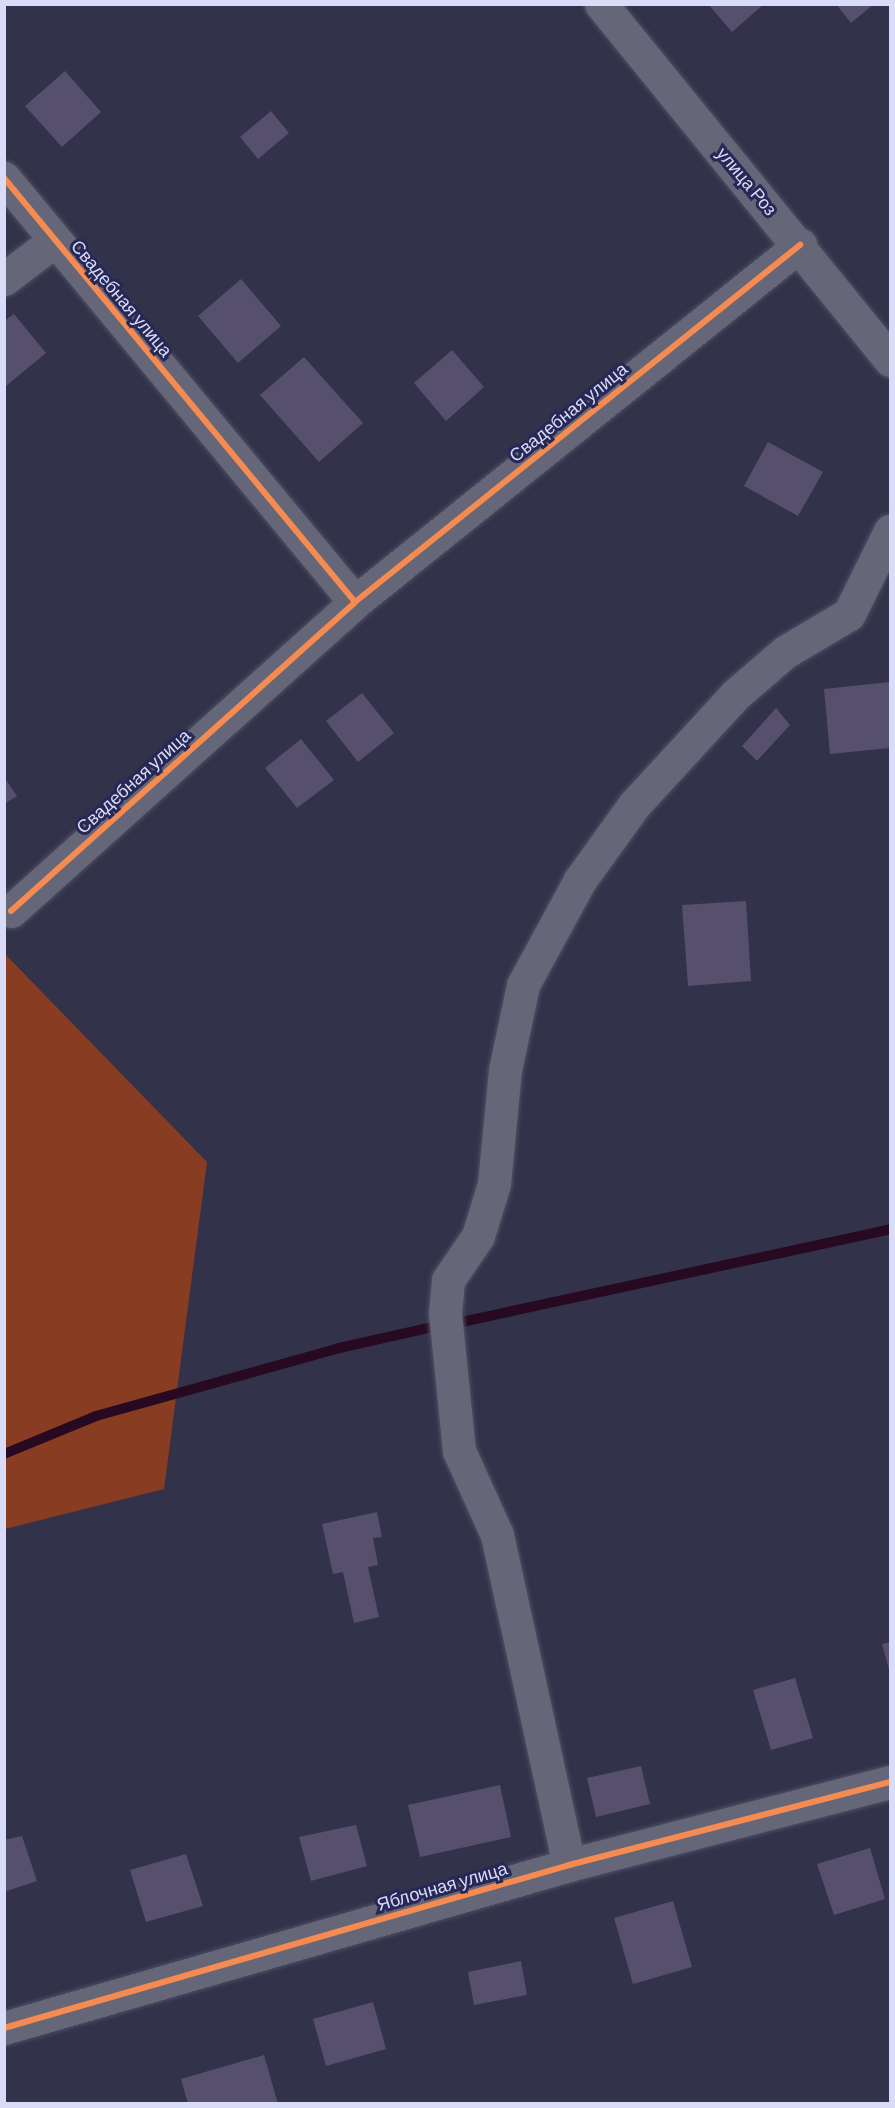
<!DOCTYPE html>
<html>
<head>
<meta charset="utf-8">
<style>
	body { margin:0 }
	#map { position:relative; width:895px; height:2108px; overflow:hidden; background:#32324a; font-family:Barlow,sans-serif }
	div>[style] { position:absolute }
	[style*='--x'] { left:calc(var(--x)*1px); top:calc(var(--y)*1px); width:calc(var(--w)*1px); rotate:calc(var(--a)*1deg) }
	.forest>* { inset:0; background:#883c21 }
	.stream>* { height:10px; margin:-5px; padding:0 5px; transform-origin:5px; border-radius:5px; background:#270a22 }
	.building>* { inset:0; background:#574f6e }
	.roads { filter:drop-shadow(0 0 2px #4e4f64) drop-shadow(0 0 2px #4e4f64) }
	.minor>* { height:33px; margin:-16.5px; padding:0 16.5px; transform-origin:16.5px; border-radius:16.5px; background:#656677 }
	.cycleway>* { height:6px; margin:-3px; padding:0 3px; transform-origin:3px; border-radius:3px; background:#f68b52 }
	span { translate:-50% -50%; white-space:nowrap; text-align:center; line-height:1.15; -webkit-text-stroke:6px #272855; paint-order:stroke }
	.street-label { font-size:18px; color:#d8dcf9 }
	.frame { position:absolute; inset:0; border:6px solid #d8dcf9; pointer-events:none }
</style>
</head>
<body>
<div id="map">
	<div class="forest">
		<i style="clip-path:polygon(4px 953px,207px 1162px,164px 1489px,5px 1529px)"></i>
	</div>
	<div class="stream">
		<i style="--x:457;--y:1323;--w:443;--a:-12.2"></i>
		<i style="--x:4;--y:1454;--w:100;--a:-22.4"></i>
		<i style="--x:96;--y:1416;--w:252;--a:-15.6"></i>
		<i style="--x:339;--y:1348;--w:100;--a:-12.7"></i>
	</div>
	<div class="building">
		<i style="clip-path:polygon(708px 4px,764px 4px,732px 32px)"></i>
		<i style="clip-path:polygon(836px 4px,874px 4px,851px 23px)"></i>
		<i style="clip-path:polygon(65px 71px,101px 112px,62px 147px,25px 106px)"></i>
		<i style="clip-path:polygon(271px 111px,289px 133px,258px 159px,240px 137px)"></i>
		<i style="clip-path:polygon(241px 279px,281px 326px,238px 363px,198px 316px)"></i>
		<i style="clip-path:polygon(14px 314px,46px 353px,6px 386px,4px 321px)"></i>
		<i style="clip-path:polygon(452px 350px,484px 387px,446px 421px,414px 383px)"></i>
		<i style="clip-path:polygon(304px 357px,363px 423px,319px 462px,260px 395px)"></i>
		<i style="clip-path:polygon(768px 442px,823px 472px,798px 516px,744px 486px)"></i>
		<i style="clip-path:polygon(890px 682px,890px 748px,830px 754px,824px 689px)"></i>
		<i style="clip-path:polygon(362px 693px,394px 733px,358px 762px,326px 721px)"></i>
		<i style="clip-path:polygon(776px 708px,790px 725px,757px 761px,742px 746px)"></i>
		<i style="clip-path:polygon(301px 739px,334px 780px,297px 808px,265px 768px)"></i>
		<i style="clip-path:polygon(4px 777px,17px 796px,4px 804px)"></i>
		<i style="clip-path:polygon(746px 901px,751px 981px,688px 986px,682px 905px)"></i>
		<i style="clip-path:polygon(377px 1512px,382px 1537px,373px 1538px,378px 1565px,368px 1567px,379px 1617px,354px 1623px,343px 1572px,333px 1574px,322px 1524px)"></i>
		<i style="clip-path:polygon(890px 1642px,890px 1673px,882px 1644px)"></i>
		<i style="clip-path:polygon(795px 1678px,813px 1738px,771px 1750px,753px 1690px)"></i>
		<i style="clip-path:polygon(641px 1766px,650px 1804px,596px 1817px,587px 1778px)"></i>
		<i style="clip-path:polygon(500px 1785px,511px 1837px,420px 1857px,408px 1805px)"></i>
		<i style="clip-path:polygon(356px 1825px,367px 1866px,311px 1881px,299px 1837px)"></i>
		<i style="clip-path:polygon(22px 1836px,37px 1881px,4px 1892px,4px 1840px)"></i>
		<i style="clip-path:polygon(870px 1848px,885px 1899px,834px 1915px,817px 1864px)"></i>
		<i style="clip-path:polygon(186px 1854px,203px 1906px,146px 1922px,130px 1870px)"></i>
		<i style="clip-path:polygon(673px 1901px,692px 1967px,633px 1984px,614px 1918px)"></i>
		<i style="clip-path:polygon(521px 1961px,527px 1995px,474px 2005px,468px 1972px)"></i>
		<i style="clip-path:polygon(373px 2002px,386px 2049px,326px 2066px,313px 2019px)"></i>
		<i style="clip-path:polygon(264px 2055px,278px 2104px,188px 2104px,181px 2079px)"></i>
	</div>
	<div class="roads">
		<div class="minor">
			<i style="--x:601;--y:4;--w:459;--a:50.9"></i>
			<i style="--x:4;--y:178;--w:550;--a:50.38"></i>
			<i style="--x:4;--y:279;--w:63;--a:-37.2"></i>
			<i style="--x:11;--y:911;--w:462;--a:-41.9"></i>
			<i style="--x:355;--y:602;--w:571;--a:-38.74"></i>
			<i style="--x:569;--y:1865;--w:338;--a:-102.3"></i>
			<i style="--x:497;--y:1535;--w:92;--a:-114.3"></i>
			<i style="--x:459;--y:1451;--w:138;--a:-95.8"></i>
			<i style="--x:445;--y:1314;--w:34;--a:-85"></i>
			<i style="--x:448;--y:1280;--w:53;--a:-55.7"></i>
			<i style="--x:478;--y:1236;--w:54;--a:-72.9"></i>
			<i style="--x:494;--y:1184;--w:115;--a:-84.5"></i>
			<i style="--x:505;--y:1070;--w:87;--a:-78"></i>
			<i style="--x:523;--y:985;--w:119;--a:-61.5"></i>
			<i style="--x:580;--y:880;--w:92;--a:-54.2"></i>
			<i style="--x:634;--y:805;--w:149;--a:-47.4"></i>
			<i style="--x:735;--y:695;--w:66;--a:-40.7"></i>
			<i style="--x:785;--y:652;--w:74;--a:-30.7"></i>
			<i style="--x:849;--y:614;--w:93;--a:-63.7"></i>
			<i style="--x:4;--y:2028;--w:588;--a:-16.09"></i>
			<i style="--x:569;--y:1865;--w:332;--a:-14.5"></i>
		</div>
	</div>
	<div class="cycleway">
		<i style="--x:4;--y:178;--w:550;--a:50.38"></i>
		<i style="--x:11;--y:911;--w:462;--a:-41.9"></i>
		<i style="--x:355;--y:602;--w:571;--a:-38.74"></i>
		<i style="--x:4;--y:2028;--w:588;--a:-16.09"></i>
		<i style="--x:569;--y:1865;--w:332;--a:-14.5"></i>
	</div>
	<div class="street-label">
		<span style="left:747px;top:181px;rotate:50deg">улица Роз</span>
		<span style="left:122px;top:298px;rotate:50deg">Свадебная улица</span>
		<span style="left:568px;top:412px;rotate:-39deg">Свадебная улица</span>
		<span style="left:133px;top:781px;rotate:-42deg">Свадебная улица</span>
		<span style="left:442px;top:1886px;rotate:-16deg">Яблочная улица</span>
	</div>
	<div class="frame"></div>
</div>
</body>
</html>
